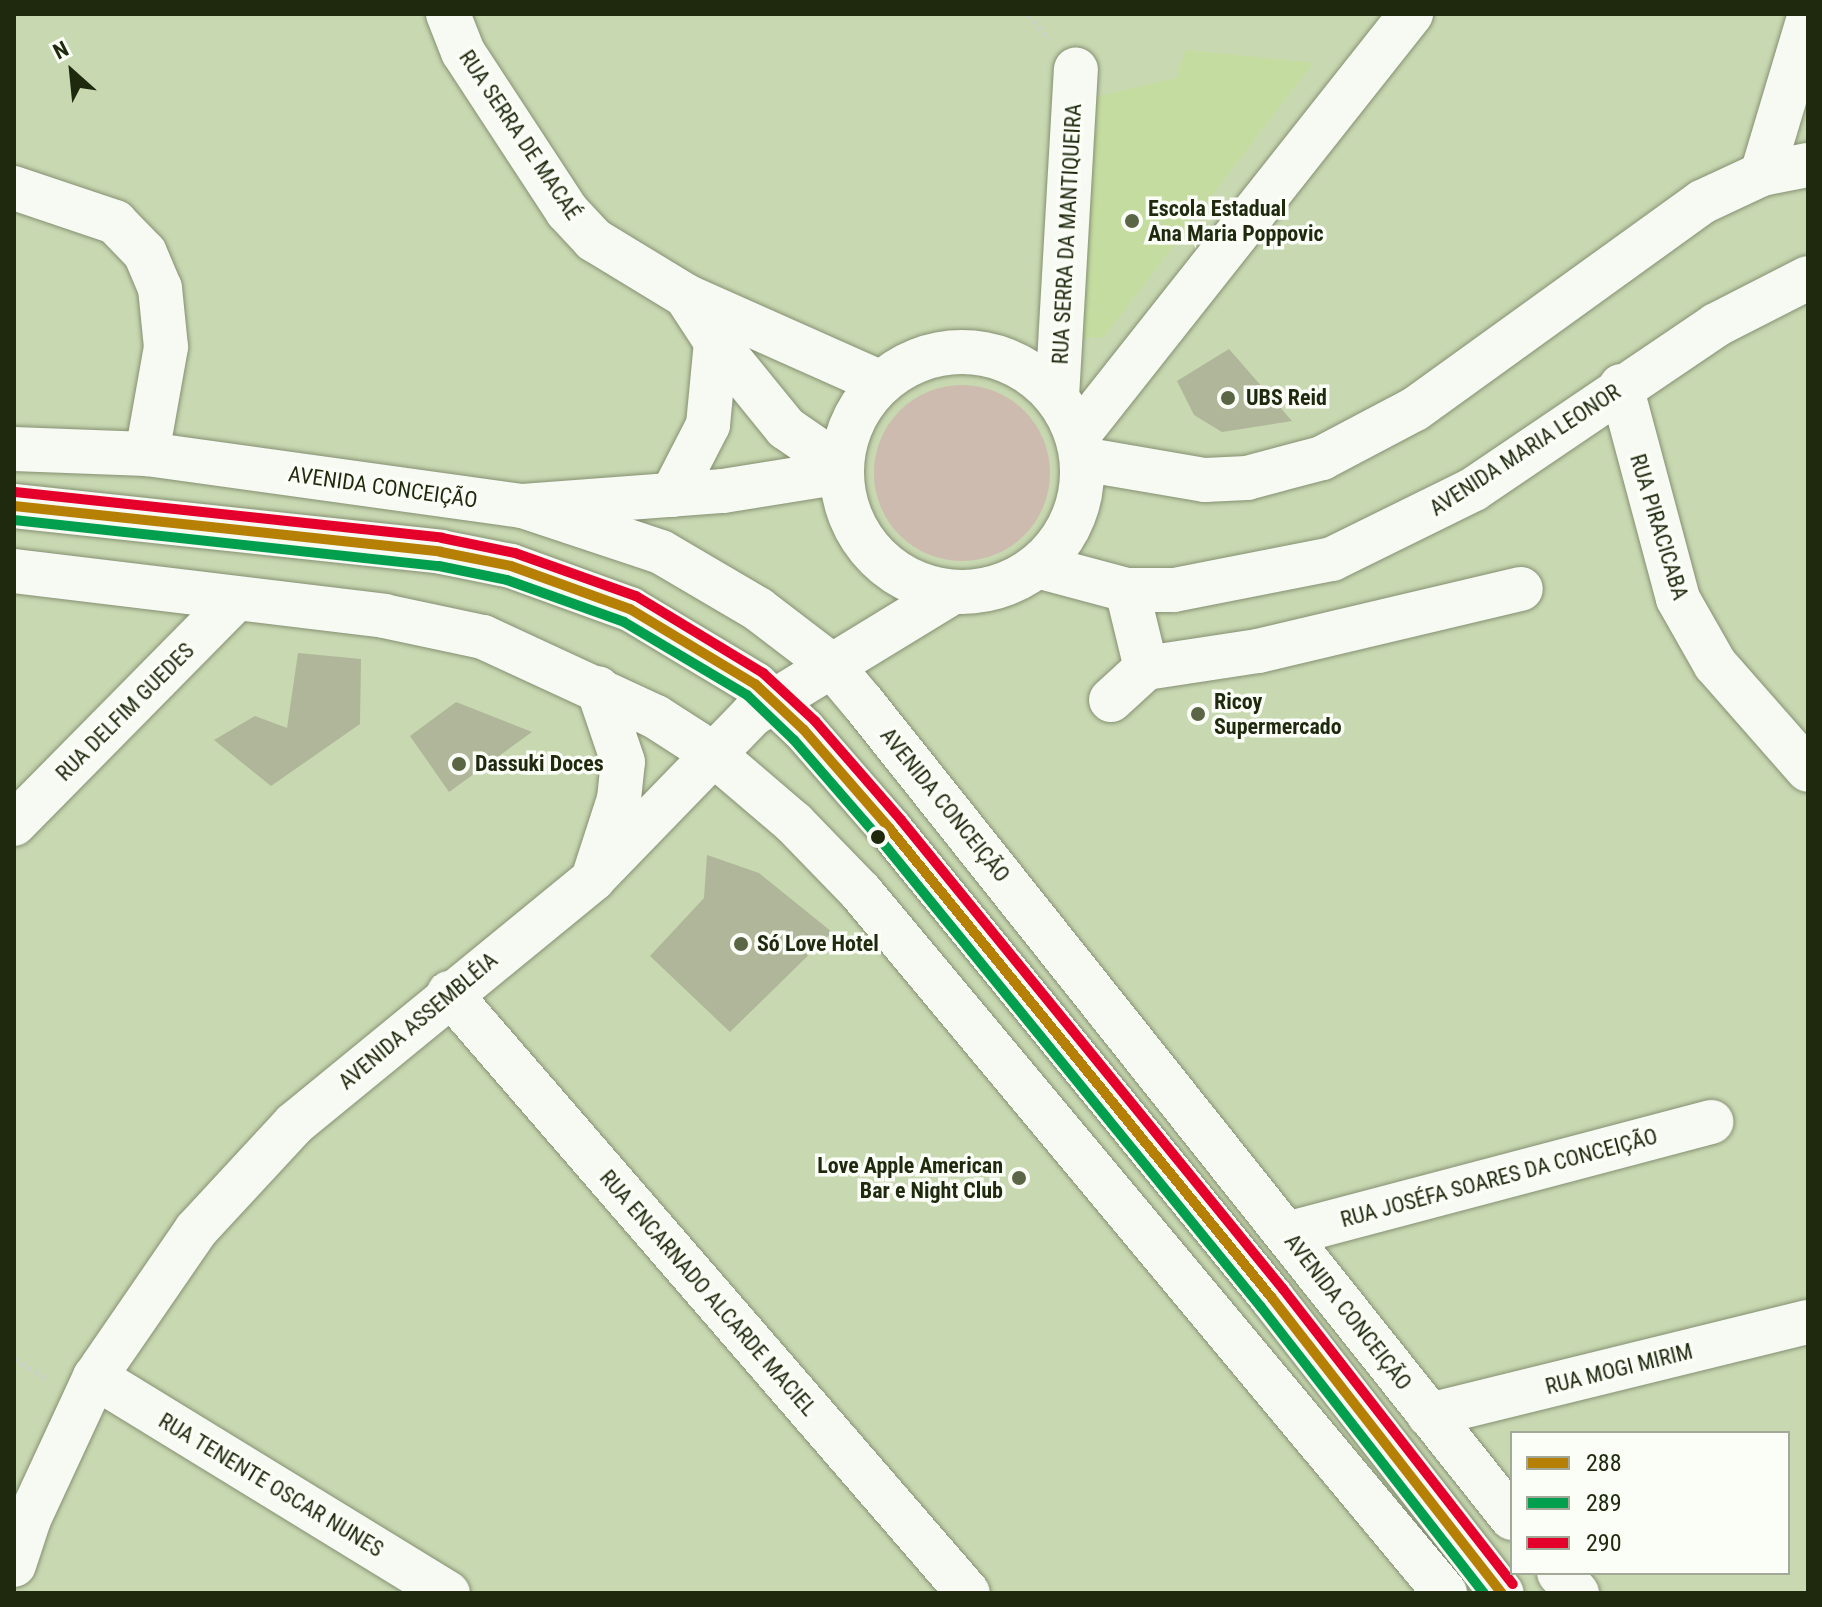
<!DOCTYPE html>
<html>
<head>
<meta charset="utf-8">
<style>
	body { margin:0 }
	#map { position:relative; width:1822px; height:1607px; overflow:hidden; background:#c8d8b1; font-family:"Roboto Condensed",sans-serif }
	div>[style] { position:absolute }
	[style*='--x'] { left:calc(var(--x)*1px); top:calc(var(--y)*1px); width:calc(var(--w)*1px); rotate:calc(var(--a)*1deg) }
	.built>* { inset:0; background:#c4dca0 }
	.green>* { inset:0; background:#ccbbae }
	.round { border-radius:50% }
	.building>* { inset:0; background:#afb699 }
	.path>* { height:5px; margin-top:-2.5px; transform-origin:0; background:repeating-linear-gradient(90deg,#ccd1c5 0 4px,transparent 0 8px) }
	.roads { filter:drop-shadow(0 0 2px #859072) drop-shadow(0 0 2px #859072) }
	.minor>* { height:44px; margin:-22px; padding:0 22px; transform-origin:22px; border-radius:22px; background:#f7f9f3 }
	.minor>.ring { margin:-22px; padding:0; box-sizing:content-box; background:none; border:44px solid #f7f9f3; border-radius:50% }
	.major>* { height:44px; margin:-22px; padding:0 22px; transform-origin:22px; border-radius:22px; background:#f7f9f3 }
	.bus-1>* { height:10px; margin:-5px; padding:0 5px; transform-origin:5px; border-radius:5px; background:#b68004 }
	.bus-2>* { height:10px; margin:-5px; padding:0 5px; transform-origin:5px; border-radius:5px; background:#02a04e }
	.bus-3>* { height:10px; margin:-5px; padding:0 5px; transform-origin:5px; border-radius:5px; background:#e4002b }
	.dots>* { width:22px; height:22px; translate:-50% -50%; box-sizing:border-box; border:4px solid #fbfef7; border-radius:50% }
	span { translate:-50% -50%; white-space:nowrap; text-align:center; line-height:1.15; -webkit-text-stroke:7px #fbfef7; paint-order:stroke }
	.street-label { font-size:22px; color:#1e290d }
	.poi-label { font-size:22px; color:#1e290d; font-weight:700 }
	.left { translate:0 -50%; text-align:left }
	.right { translate:-100% -50%; text-align:right }
	.frame { position:absolute; inset:0; border:16px solid #1e290d; pointer-events:none }
	.legend { position:absolute; left:1510px; top:1431px; width:280px; height:144px; box-sizing:border-box; background:#fbfef7; border:2px solid #a3a999; margin:0; padding:10px 14px; list-style:none; font-size:24px; color:#1e290d }
	.legend li { display:flex; align-items:center; gap:16px; height:40px }
	.legend b { width:40px; border:2px solid #a3a999 }
	.north { position:absolute; left:32px; top:32px; width:80px; height:80px; -webkit-text-stroke:6px #fbfef7; paint-order:stroke; rotate:333deg; font-size:22px; font-weight:700; line-height:32px; text-align:center; color:#1e290d }
	.north::after { content:''; display:block; margin:auto; width:28px; height:36px; background:#1e290d; clip-path:polygon(50% 0,100% 100%,50% 72%,0 100%) }
</style>
</head>
<body>
<div id="map">
	<div class="built">
		<i style="clip-path:polygon(1186px 50px,1313px 63px,1104px 337px,1078px 339px,1065px 104px,1176px 78px)"></i>
	</div>
	<div class="green">
		<i class="round" style="left:874px;top:385px;width:176px;height:176px"></i>
	</div>
	<div class="building">
		<i style="clip-path:polygon(1229px 349px,1292px 421px,1222px 432px,1194px 415px,1177px 381px)"></i>
		<i style="clip-path:polygon(298px 653px,361px 659px,360px 724px,271px 786px,214px 740px,255px 716px,287px 728px)"></i>
		<i style="clip-path:polygon(456px 702px,532px 732px,449px 792px,410px 736px)"></i>
		<i style="clip-path:polygon(707px 855px,759px 873px,832px 932px,730px 1032px,650px 956px,704px 898px)"></i>
	</div>
	<div class="path">
		<i style="--x:1028;--y:14;--w:33;--a:50"></i>
		<i style="--x:14;--y:1359;--w:39;--a:31"></i>
	</div>
	<div class="roads">
		<div class="minor">
			<i style="--x:448;--y:14;--w:41;--a:68.5"></i>
			<i style="--x:463;--y:52;--w:190;--a:56.8"></i>
			<i style="--x:567;--y:211;--w:40;--a:47"></i>
			<i style="--x:594;--y:240;--w:108;--a:31.3"></i>
			<i style="--x:686;--y:296;--w:214;--a:24"></i>
			<i style="--x:1762;--y:174;--w:160;--a:-73.3"></i>
			<i style="--x:14;--y:188;--w:107;--a:18.6"></i>
			<i style="--x:115;--y:222;--w:43;--a:45.9"></i>
			<i style="--x:145;--y:253;--w:38;--a:67"></i>
			<i style="--x:160;--y:288;--w:59;--a:84.2"></i>
			<i style="--x:166;--y:347;--w:109;--a:100.1"></i>
			<i style="--x:686;--y:296;--w:55;--a:56.9"></i>
			<i style="--x:716;--y:342;--w:111;--a:50.9"></i>
			<i style="--x:786;--y:428;--w:67;--a:34.6"></i>
			<i class="ring" style="left:842px;top:352px;width:196px;height:196px"></i>
			<i style="--x:1621;--y:386;--w:220;--a:75"></i>
			<i style="--x:1678;--y:599;--w:75;--a:60.4"></i>
			<i style="--x:1715;--y:664;--w:141;--a:48.7"></i>
			<i style="--x:1057;--y:397;--w:328;--a:-86.7"></i>
			<i style="--x:1078;--y:435;--w:537;--a:-51.66"></i>
			<i style="--x:1082;--y:459;--w:125;--a:9.7"></i>
			<i style="--x:1205;--y:480;--w:42;--a:-2.7"></i>
			<i style="--x:1247;--y:478;--w:78;--a:-14.9"></i>
			<i style="--x:1322;--y:458;--w:105;--a:-27.8"></i>
			<i style="--x:1415;--y:409;--w:354;--a:-35.8"></i>
			<i style="--x:1702;--y:202;--w:66;--a:-25"></i>
			<i style="--x:1762;--y:174;--w:47;--a:-11.1"></i>
			<i style="--x:672;--y:495;--w:79;--a:-62.8"></i>
			<i style="--x:708;--y:425;--w:83;--a:-84.5"></i>
			<i style="--x:14;--y:506;--w:429;--a:6.1"></i>
			<i style="--x:441;--y:552;--w:71;--a:11.3"></i>
			<i style="--x:511;--y:566;--w:127;--a:19.9"></i>
			<i style="--x:630;--y:609;--w:146;--a:31"></i>
			<i style="--x:755;--y:684;--w:67;--a:43.2"></i>
			<i style="--x:804;--y:730;--w:131;--a:49"></i>
			<i style="--x:890;--y:829;--w:605;--a:50.84"></i>
			<i style="--x:1272;--y:1298;--w:374;--a:52.1"></i>
			<i style="--x:523;--y:506;--w:201;--a:-4.3"></i>
			<i style="--x:723;--y:491;--w:120;--a:-9.1"></i>
			<i style="--x:1037;--y:566;--w:93;--a:14.9"></i>
			<i style="--x:1127;--y:590;--w:47;--a:0"></i>
			<i style="--x:1174;--y:590;--w:161;--a:-11.1"></i>
			<i style="--x:1332;--y:559;--w:158;--a:-26.2"></i>
			<i style="--x:1474;--y:489;--w:292;--a:-34.1"></i>
			<i style="--x:1716;--y:325;--w:103;--a:-27.1"></i>
			<i style="--x:1127;--y:590;--w:80;--a:76.3"></i>
			<i style="--x:1111;--y:700;--w:47;--a:-42.4"></i>
			<i style="--x:1146;--y:668;--w:113;--a:-8.6"></i>
			<i style="--x:1258;--y:651;--w:270;--a:-13.3"></i>
			<i style="--x:14;--y:824;--w:316;--a:-45.4"></i>
			<i style="--x:449;--y:993;--w:793;--a:49.14"></i>
			<i style="--x:1287;--y:1234;--w:439;--a:-14.8"></i>
			<i style="--x:95;--y:1377;--w:414;--a:31.5"></i>
			<i style="--x:1429;--y:1415;--w:390;--a:-13.8"></i>
			<i style="--x:14;--y:1565;--w:48;--a:-71.9"></i>
			<i style="--x:29;--y:1519;--w:157;--a:-65.1"></i>
			<i style="--x:95;--y:1377;--w:178;--a:-55.5"></i>
			<i style="--x:196;--y:1230;--w:144;--a:-47.2"></i>
			<i style="--x:294;--y:1124;--w:387;--a:-39.3"></i>
			<i style="--x:593;--y:879;--w:230;--a:-45.9"></i>
			<i style="--x:753;--y:714;--w:234;--a:-31.4"></i>
		</div>
		<div class="major">
			<i style="--x:14;--y:449;--w:133;--a:2.2"></i>
			<i style="--x:147;--y:454;--w:380;--a:7.9"></i>
			<i style="--x:523;--y:506;--w:145;--a:18.4"></i>
			<i style="--x:661;--y:552;--w:113;--a:30.4"></i>
			<i style="--x:758;--y:609;--w:91;--a:37.4"></i>
			<i style="--x:830;--y:664;--w:51;--a:49.8"></i>
			<i style="--x:863;--y:703;--w:1042;--a:51.47"></i>
			<i style="--x:14;--y:571;--w:373;--a:6.9"></i>
			<i style="--x:384;--y:616;--w:101;--a:12"></i>
			<i style="--x:483;--y:637;--w:191;--a:24.8"></i>
			<i style="--x:656;--y:717;--w:67;--a:32.7"></i>
			<i style="--x:712;--y:753;--w:108;--a:40.5"></i>
			<i style="--x:794;--y:823;--w:95;--a:45.9"></i>
			<i style="--x:860;--y:891;--w:914;--a:50.19"></i>
			<i style="--x:593;--y:879;--w:84;--a:-72"></i>
			<i style="--x:619;--y:799;--w:37;--a:-84"></i>
			<i style="--x:623;--y:762;--w:78;--a:-108.7"></i>
			<i style="--x:1559;--y:1573;--w:27;--a:48"></i>
		</div>
	</div>
	<div class="bus-1">
		<i style="--x:14;--y:506;--w:429;--a:6.1"></i>
		<i style="--x:441;--y:552;--w:71;--a:11.3"></i>
		<i style="--x:511;--y:566;--w:127;--a:19.9"></i>
		<i style="--x:630;--y:609;--w:146;--a:31"></i>
		<i style="--x:755;--y:684;--w:67;--a:43.2"></i>
		<i style="--x:804;--y:730;--w:131;--a:49"></i>
		<i style="--x:890;--y:829;--w:605;--a:50.84"></i>
		<i style="--x:1272;--y:1298;--w:374;--a:52.1"></i>
	</div>
	<div class="bus-2">
		<i style="--x:14;--y:520;--w:427;--a:6.2"></i>
		<i style="--x:439;--y:566;--w:69;--a:11.6"></i>
		<i style="--x:507;--y:580;--w:124;--a:19.7"></i>
		<i style="--x:624;--y:622;--w:143;--a:30.7"></i>
		<i style="--x:747;--y:695;--w:65;--a:43.8"></i>
		<i style="--x:794;--y:740;--w:130;--a:49.1"></i>
		<i style="--x:879;--y:838;--w:605;--a:50.84"></i>
		<i style="--x:1261;--y:1307;--w:363;--a:52.1"></i>
	</div>
	<div class="bus-3">
		<i style="--x:15;--y:492;--w:429;--a:6.1"></i>
		<i style="--x:442;--y:538;--w:75;--a:11.6"></i>
		<i style="--x:515;--y:553;--w:128;--a:19.6"></i>
		<i style="--x:636;--y:596;--w:149;--a:31.2"></i>
		<i style="--x:763;--y:673;--w:71;--a:42.7"></i>
		<i style="--x:815;--y:721;--w:131;--a:49"></i>
		<i style="--x:901;--y:820;--w:605;--a:50.84"></i>
		<i style="--x:1283;--y:1289;--w:374;--a:52.1"></i>
	</div>
	<div class="dots">
		<i style="left:1132px;top:221px;background:#5a6646"></i>
		<i style="left:1228px;top:398px;background:#5a6646"></i>
		<i style="left:1198px;top:714px;background:#5a6646"></i>
		<i style="left:459px;top:764px;background:#5a6646"></i>
		<i style="left:878px;top:837px;background:#1e290d"></i>
		<i style="left:741px;top:944px;background:#5a6646"></i>
		<i style="left:1019px;top:1178px;background:#5a6646"></i>
	</div>
	<div class="street-label">
		<span style="left:520px;top:135px;rotate:56deg">RUA SERRA DE MACAÉ</span>
		<span style="left:1067px;top:234px;rotate:-87deg">RUA SERRA DA MANTIQUEIRA</span>
		<span style="left:1525px;top:450px;rotate:-33deg">AVENIDA MARIA LEONOR</span>
		<span style="left:383px;top:487px;rotate:8deg">AVENIDA CONCEIÇÃO</span>
		<span style="left:1659px;top:527px;rotate:73deg">RUA PIRACICABA</span>
		<span style="left:125px;top:712px;rotate:-45deg">RUA DELFIM GUEDES</span>
		<span style="left:945px;top:805px;rotate:51deg">AVENIDA CONCEIÇÃO</span>
		<span style="left:418px;top:1021px;rotate:-40deg">AVENIDA ASSEMBLÉIA</span>
		<span style="left:1499px;top:1178px;rotate:-15deg">RUA JOSÉFA SOARES DA CONCEIÇÃO</span>
		<span style="left:708px;top:1293px;rotate:49deg">RUA ENCARNADO ALCARDE MACIEL</span>
		<span style="left:1348px;top:1312px;rotate:52deg">AVENIDA CONCEIÇÃO</span>
		<span style="left:1619px;top:1369px;rotate:-14deg">RUA MOGI MIRIM</span>
		<span style="left:271px;top:1485px;rotate:31deg">RUA TENENTE OSCAR NUNES</span>
	</div>
	<div class="poi-label">
		<span class="left" style="left:1148px;top:221px">Escola Estadual<br>Ana Maria Poppovic</span>
		<span class="left" style="left:1246px;top:398px">UBS Reid</span>
		<span class="left" style="left:1214px;top:714px">Ricoy<br>Supermercado</span>
		<span class="left" style="left:475px;top:764px">Dassuki Doces</span>
		<span class="left" style="left:757px;top:944px">Só Love Hotel</span>
		<span class="right" style="left:1003px;top:1178px">Love Apple American<br>Bar e Night Club</span>
	</div>
	<div class="frame"></div>
	<ul class="legend">
	<li><b style="height:10px;background:#b68004"></b>288</li>
	<li><b style="height:10px;background:#02a04e"></b>289</li>
	<li><b style="height:10px;background:#e4002b"></b>290</li>
	</ul>
	<div class="north">N</div>
</div>
</body>
</html>
